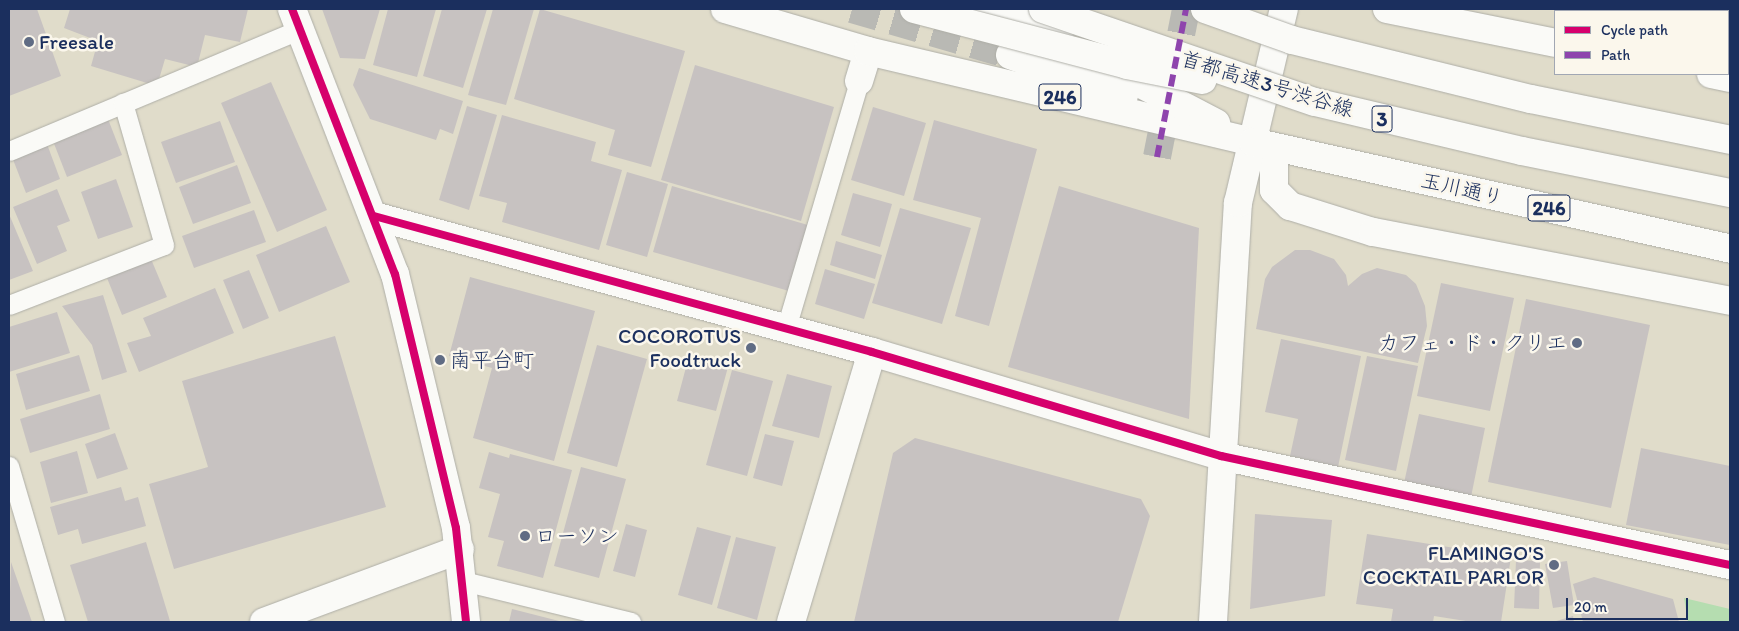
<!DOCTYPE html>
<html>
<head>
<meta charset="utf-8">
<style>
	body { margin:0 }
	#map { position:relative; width:1739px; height:631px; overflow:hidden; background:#e0dcca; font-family:Itim,"Klee One",sans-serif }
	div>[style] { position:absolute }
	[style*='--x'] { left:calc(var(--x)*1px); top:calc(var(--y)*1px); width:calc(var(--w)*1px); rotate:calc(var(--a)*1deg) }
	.green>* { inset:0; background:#b5ddb0 }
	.building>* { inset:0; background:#c7c2c1 }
	.street-tunnel>* { height:28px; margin-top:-14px; transform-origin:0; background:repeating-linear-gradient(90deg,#b9b9b4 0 28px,transparent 0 42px) }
	.highway-tunnel>* { height:28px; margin-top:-14px; transform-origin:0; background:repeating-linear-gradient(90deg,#b9b9b4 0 28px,transparent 0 42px) }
	.roads { filter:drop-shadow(0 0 1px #aeaea7) drop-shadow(0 0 1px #aeaea7) }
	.lane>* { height:19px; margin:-9.5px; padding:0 9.5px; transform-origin:9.5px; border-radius:9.5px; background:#fafaf7 }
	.street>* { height:28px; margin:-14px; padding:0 14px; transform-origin:14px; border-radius:14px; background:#fafaf7 }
	.secondary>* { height:28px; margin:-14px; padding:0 14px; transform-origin:14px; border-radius:14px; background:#fafaf7 }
	.highway>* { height:28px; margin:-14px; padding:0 14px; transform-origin:14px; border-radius:14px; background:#fafaf7 }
	.bridges { filter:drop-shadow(0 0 1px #aeaea7) drop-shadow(0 0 1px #aeaea7) }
	.highway-bridge>* { height:28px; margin:-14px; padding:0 14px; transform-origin:14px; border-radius:14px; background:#fafaf7 }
	.quiet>* { height:6px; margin-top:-3px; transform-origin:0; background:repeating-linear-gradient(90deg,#8e44ad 0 12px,transparent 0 18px) }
	.cycleway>* { height:8px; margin:-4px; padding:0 4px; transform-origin:4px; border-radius:4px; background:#d6006c }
	.dots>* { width:14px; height:14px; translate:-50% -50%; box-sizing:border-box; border:2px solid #fbf7ec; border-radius:50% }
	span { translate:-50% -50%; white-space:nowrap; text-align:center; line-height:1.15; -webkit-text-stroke:5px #fbf7ec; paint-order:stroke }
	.shield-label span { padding:1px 4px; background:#fbf7ec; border:1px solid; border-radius:4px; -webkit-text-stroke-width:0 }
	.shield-label { font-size:20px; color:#1b2f5e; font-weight:700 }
	.poi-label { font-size:21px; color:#1b2f5e }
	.left { translate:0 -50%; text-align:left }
	.right { translate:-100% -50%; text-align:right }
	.street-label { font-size:21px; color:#1b2f5e }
	.frame { position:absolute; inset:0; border:10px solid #1b2f5e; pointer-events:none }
	.legend { position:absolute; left:1554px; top:10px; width:175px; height:65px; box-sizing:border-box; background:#fbf7ec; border:1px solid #a1a7b3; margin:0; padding:6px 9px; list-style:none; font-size:15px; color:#1b2f5e }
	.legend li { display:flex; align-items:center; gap:10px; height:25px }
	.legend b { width:25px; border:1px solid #a1a7b3 }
	.scale { position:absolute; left:1566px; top:598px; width:122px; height:22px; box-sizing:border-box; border:2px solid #1b2f5e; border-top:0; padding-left:6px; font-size:15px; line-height:18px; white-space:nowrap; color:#1b2f5e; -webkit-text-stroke:4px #fbf7ec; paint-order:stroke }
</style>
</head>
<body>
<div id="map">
	<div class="green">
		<i style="clip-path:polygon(1684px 598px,1730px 609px,1730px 622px,1688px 622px)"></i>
	</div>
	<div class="building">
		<i style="clip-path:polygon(9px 9px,37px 9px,61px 76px,9px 96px)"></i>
		<i style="clip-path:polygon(70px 9px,248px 9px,240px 42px,205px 35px,197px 67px,165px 59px,157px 86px,91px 66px,98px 41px,64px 28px)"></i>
		<i style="clip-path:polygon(322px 9px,380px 9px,365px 59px,340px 58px)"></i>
		<i style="clip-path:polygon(388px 9px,436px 9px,417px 77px,373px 65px)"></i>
		<i style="clip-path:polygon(442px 9px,487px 9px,463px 88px,423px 76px)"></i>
		<i style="clip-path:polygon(493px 9px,534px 9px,506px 105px,468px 95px)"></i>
		<i style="clip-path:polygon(540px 9px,685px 51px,651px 167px,608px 155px,615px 130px,514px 99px)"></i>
		<i style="clip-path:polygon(695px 65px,834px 107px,801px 221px,661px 180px)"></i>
		<i style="clip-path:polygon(359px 68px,463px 101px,453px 134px,440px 129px,436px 140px,370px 119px,353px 85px)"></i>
		<i style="clip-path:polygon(271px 82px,327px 210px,277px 232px,221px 103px)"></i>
		<i style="clip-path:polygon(467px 106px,497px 115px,469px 210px,439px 200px)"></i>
		<i style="clip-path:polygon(873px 107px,926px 123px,904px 196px,851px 180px)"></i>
		<i style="clip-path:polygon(502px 115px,596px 142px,591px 161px,622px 170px,599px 250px,502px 222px,507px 203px,479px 196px)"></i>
		<i style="clip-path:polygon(108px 119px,122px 155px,67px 177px,53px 141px)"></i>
		<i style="clip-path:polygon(934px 120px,1037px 149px,989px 326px,955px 316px,981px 218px,913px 200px)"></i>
		<i style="clip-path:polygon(220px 121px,235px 162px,176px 183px,161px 142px)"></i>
		<i style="clip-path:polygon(47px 144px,60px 179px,26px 193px,12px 157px)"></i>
		<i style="clip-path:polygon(237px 165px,251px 203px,193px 224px,179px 187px)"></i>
		<i style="clip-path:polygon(627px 172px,668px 184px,647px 257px,606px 245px)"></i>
		<i style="clip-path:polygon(116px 179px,133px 227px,98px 239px,81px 192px)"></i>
		<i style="clip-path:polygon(672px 186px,808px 225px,789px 291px,653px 252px)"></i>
		<i style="clip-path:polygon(1059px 186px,1199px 228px,1189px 419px,1008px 367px)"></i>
		<i style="clip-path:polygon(57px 189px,70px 221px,57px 226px,67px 251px,37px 264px,13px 207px)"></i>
		<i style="clip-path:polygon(853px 193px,892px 204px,880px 247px,841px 235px)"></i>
		<i style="clip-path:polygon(900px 208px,971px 228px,942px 324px,872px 303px)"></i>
		<i style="clip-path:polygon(254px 210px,266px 242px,194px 268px,182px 236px)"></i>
		<i style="clip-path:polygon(9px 214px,33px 271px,9px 280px)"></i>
		<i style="clip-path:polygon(326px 226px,350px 282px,279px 312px,256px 255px)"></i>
		<i style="clip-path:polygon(836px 241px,882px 255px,875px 279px,830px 265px)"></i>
		<i style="clip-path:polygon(1295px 250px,1310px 250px,1334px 259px,1346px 275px,1348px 286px,1362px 274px,1377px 268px,1406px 275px,1416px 284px,1425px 306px,1427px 326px,1418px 363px,1256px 329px,1265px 279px,1272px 267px)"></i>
		<i style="clip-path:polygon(151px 259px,167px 297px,122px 315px,107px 278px)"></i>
		<i style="clip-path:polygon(825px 269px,875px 284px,864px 319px,815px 304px)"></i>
		<i style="clip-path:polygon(249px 270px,269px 318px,243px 329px,223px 280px)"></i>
		<i style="clip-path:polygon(470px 277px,595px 311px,554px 461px,473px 438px,492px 368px,449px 356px)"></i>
		<i style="clip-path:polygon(1441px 283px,1514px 298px,1490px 411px,1417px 396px)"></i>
		<i style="clip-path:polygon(215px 288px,234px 333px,139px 372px,127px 343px,151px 336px,143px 318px)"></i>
		<i style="clip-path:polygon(103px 295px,127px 372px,102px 380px,92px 345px,62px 306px)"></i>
		<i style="clip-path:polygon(1526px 299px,1650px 325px,1611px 508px,1488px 482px)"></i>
		<i style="clip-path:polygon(57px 312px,70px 353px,9px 372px,9px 327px)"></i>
		<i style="clip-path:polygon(335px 336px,386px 507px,174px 569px,149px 484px,208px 467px,182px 381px)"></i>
		<i style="clip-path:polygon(1281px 339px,1361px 356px,1338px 467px,1290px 456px,1298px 419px,1265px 412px)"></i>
		<i style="clip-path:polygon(597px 345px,647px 359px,617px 467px,567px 453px)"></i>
		<i style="clip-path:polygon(79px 355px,90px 391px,26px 410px,16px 374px)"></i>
		<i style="clip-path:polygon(689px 356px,728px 367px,716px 411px,677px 401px)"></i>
		<i style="clip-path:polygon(1367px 356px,1418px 366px,1396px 471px,1345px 460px)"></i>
		<i style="clip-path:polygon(732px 370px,773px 381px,747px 476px,706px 465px)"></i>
		<i style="clip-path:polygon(787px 374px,832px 386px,819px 438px,772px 426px)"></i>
		<i style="clip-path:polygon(100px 394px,110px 429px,30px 453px,20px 419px)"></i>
		<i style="clip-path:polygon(1419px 414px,1485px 428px,1471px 497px,1404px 483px)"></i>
		<i style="clip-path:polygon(115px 433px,128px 469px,97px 479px,85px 444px)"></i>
		<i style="clip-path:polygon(765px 434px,794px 441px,782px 486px,753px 478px)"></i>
		<i style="clip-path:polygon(915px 438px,1141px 499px,1150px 516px,1118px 622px,854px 622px,893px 453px)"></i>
		<i style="clip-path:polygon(1641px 448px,1730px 466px,1730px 545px,1626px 525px)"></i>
		<i style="clip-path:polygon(77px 451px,88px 493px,51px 503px,40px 462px)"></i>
		<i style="clip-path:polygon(489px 452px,509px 458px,510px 454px,572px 470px,543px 578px,497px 566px,504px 541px,488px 537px,500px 494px,479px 488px)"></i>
		<i style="clip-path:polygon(581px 467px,626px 479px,599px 578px,554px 566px)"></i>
		<i style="clip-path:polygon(121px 487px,125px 501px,138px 497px,146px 526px,82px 544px,78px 529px,58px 535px,50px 507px)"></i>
		<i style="clip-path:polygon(1255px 514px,1332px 520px,1325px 596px,1250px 609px)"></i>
		<i style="clip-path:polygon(626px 524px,647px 530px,635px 577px,613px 571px)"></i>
		<i style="clip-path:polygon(697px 527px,731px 536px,712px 605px,678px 595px)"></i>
		<i style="clip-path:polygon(1367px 534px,1511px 557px,1501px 622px,1472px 622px,1434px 616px,1433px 622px,1391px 622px,1393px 609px,1356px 604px)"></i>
		<i style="clip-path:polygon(736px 537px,776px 547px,757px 620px,717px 608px)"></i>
		<i style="clip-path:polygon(146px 542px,170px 621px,88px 622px,70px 565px)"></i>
		<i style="clip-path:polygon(1516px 560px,1540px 561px,1539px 609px,1514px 608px)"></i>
		<i style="clip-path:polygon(1567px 561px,1574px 605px,1553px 608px,1545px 564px)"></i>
		<i style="clip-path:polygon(11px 562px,32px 622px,9px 622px)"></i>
		<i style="clip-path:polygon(1594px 577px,1673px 599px,1679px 622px,1583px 622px,1573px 584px)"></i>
		<i style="clip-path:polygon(512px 609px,563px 622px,509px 622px)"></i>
		<i style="clip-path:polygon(1573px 616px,1574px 622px,1553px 622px)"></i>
	</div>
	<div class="street-tunnel">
		<i style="--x:1157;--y:157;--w:151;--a:-78.9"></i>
	</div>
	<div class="highway-tunnel">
		<i style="--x:852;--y:9;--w:165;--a:16.2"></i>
	</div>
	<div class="roads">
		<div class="lane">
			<i style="--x:9;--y:151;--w:316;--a:-22.7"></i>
			<i style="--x:9;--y:305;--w:166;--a:-21.2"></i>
			<i style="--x:164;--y:245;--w:148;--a:-106.1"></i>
			<i style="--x:786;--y:328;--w:258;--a:-73.5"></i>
			<i style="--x:9;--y:466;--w:163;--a:73.6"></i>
			<i style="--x:463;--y:581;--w:173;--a:13.7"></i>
		</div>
		<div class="street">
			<i style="--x:292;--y:9;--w:284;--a:68.8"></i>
			<i style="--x:395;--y:274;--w:261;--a:76.5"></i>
			<i style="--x:456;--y:528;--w:95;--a:83.9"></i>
			<i style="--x:1652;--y:9;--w:12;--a:9"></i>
			<i style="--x:1728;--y:25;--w:2;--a:0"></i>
			<i style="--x:859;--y:81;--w:31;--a:-73"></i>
			<i style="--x:1253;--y:142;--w:19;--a:35"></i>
			<i style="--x:1269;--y:153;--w:14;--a:69"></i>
			<i style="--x:1274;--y:166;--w:24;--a:90"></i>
			<i style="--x:1274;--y:190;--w:23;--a:45"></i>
			<i style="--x:1290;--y:206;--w:87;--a:17.4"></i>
			<i style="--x:1373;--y:232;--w:364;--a:10.9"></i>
			<i style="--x:374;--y:216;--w:516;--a:15.27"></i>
			<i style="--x:872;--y:352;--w:364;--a:16.6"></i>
			<i style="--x:1221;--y:456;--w:521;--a:12.09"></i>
			<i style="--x:791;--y:622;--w:282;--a:-73.3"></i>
		</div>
		<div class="secondary">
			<i style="--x:264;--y:622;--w:209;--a:-20.4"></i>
			<i style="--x:1213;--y:622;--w:420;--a:-86.6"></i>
			<i style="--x:1238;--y:203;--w:199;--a:-76.7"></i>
		</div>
		<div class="highway">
			<i style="--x:725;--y:9;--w:149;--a:16.4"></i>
			<i style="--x:868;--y:51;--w:396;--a:13.3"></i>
			<i style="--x:1253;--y:142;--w:489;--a:12.6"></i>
			<i style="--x:985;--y:9;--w:31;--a:17"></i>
			<i style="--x:1015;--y:18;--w:52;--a:27.6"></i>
			<i style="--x:1387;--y:9;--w:171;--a:11.4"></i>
			<i style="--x:1010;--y:55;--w:121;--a:19.8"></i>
			<i style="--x:1101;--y:63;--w:130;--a:27.6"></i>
			<i style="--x:1711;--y:74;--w:19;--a:12"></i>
		</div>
	</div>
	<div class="bridges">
		<div class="highway-bridge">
			<i style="--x:914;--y:9;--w:220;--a:14.7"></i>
			<i style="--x:1127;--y:65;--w:77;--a:11.2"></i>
			<i style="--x:1043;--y:9;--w:287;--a:18.9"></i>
			<i style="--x:1315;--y:102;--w:213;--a:13.3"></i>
			<i style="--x:1522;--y:151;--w:212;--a:11.4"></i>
			<i style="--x:1205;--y:9;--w:92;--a:19.6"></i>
			<i style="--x:1292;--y:40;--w:246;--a:13.9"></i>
			<i style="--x:1531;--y:99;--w:203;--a:11.6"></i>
		</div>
	</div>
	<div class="quiet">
		<i style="--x:1157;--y:157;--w:151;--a:-78.9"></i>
	</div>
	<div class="cycleway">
		<i style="--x:292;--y:9;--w:284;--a:68.8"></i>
		<i style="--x:395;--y:274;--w:261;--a:76.5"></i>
		<i style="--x:456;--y:528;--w:95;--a:83.9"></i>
		<i style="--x:374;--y:216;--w:516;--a:15.27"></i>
		<i style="--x:872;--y:352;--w:364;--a:16.6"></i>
		<i style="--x:1221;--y:456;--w:521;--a:12.09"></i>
	</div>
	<div class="dots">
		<i style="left:29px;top:42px;background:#606c84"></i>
		<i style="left:1577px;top:343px;background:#606c84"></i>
		<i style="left:751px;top:348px;background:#606c84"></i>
		<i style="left:440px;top:360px;background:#606c84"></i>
		<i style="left:525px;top:536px;background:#606c84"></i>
		<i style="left:1554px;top:565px;background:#606c84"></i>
	</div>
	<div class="shield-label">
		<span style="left:1060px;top:97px">246</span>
		<span style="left:1382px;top:119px">3</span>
		<span style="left:1549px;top:208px">246</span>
	</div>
	<div class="poi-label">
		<span class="left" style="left:39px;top:42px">Freesale</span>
		<span class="right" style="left:741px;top:348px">COCOROTUS<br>Foodtruck</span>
		<span class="right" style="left:1567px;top:343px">カフェ・ド・クリエ</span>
		<span class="left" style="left:450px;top:360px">南平台町</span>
		<span class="left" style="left:535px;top:536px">ローソン</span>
		<span class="right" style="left:1544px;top:565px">FLAMINGO'S<br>COCKTAIL PARLOR</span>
	</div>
	<div class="street-label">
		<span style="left:1267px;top:84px;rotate:17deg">首都高速3号渋谷線</span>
		<span style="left:1462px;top:189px;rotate:13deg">玉川通り</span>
	</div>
	<div class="frame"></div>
	<ul class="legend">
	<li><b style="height:6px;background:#d6006c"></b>Cycle path</li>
	<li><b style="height:6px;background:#8e44ad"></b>Path</li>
	</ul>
	<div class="scale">20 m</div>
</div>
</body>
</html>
